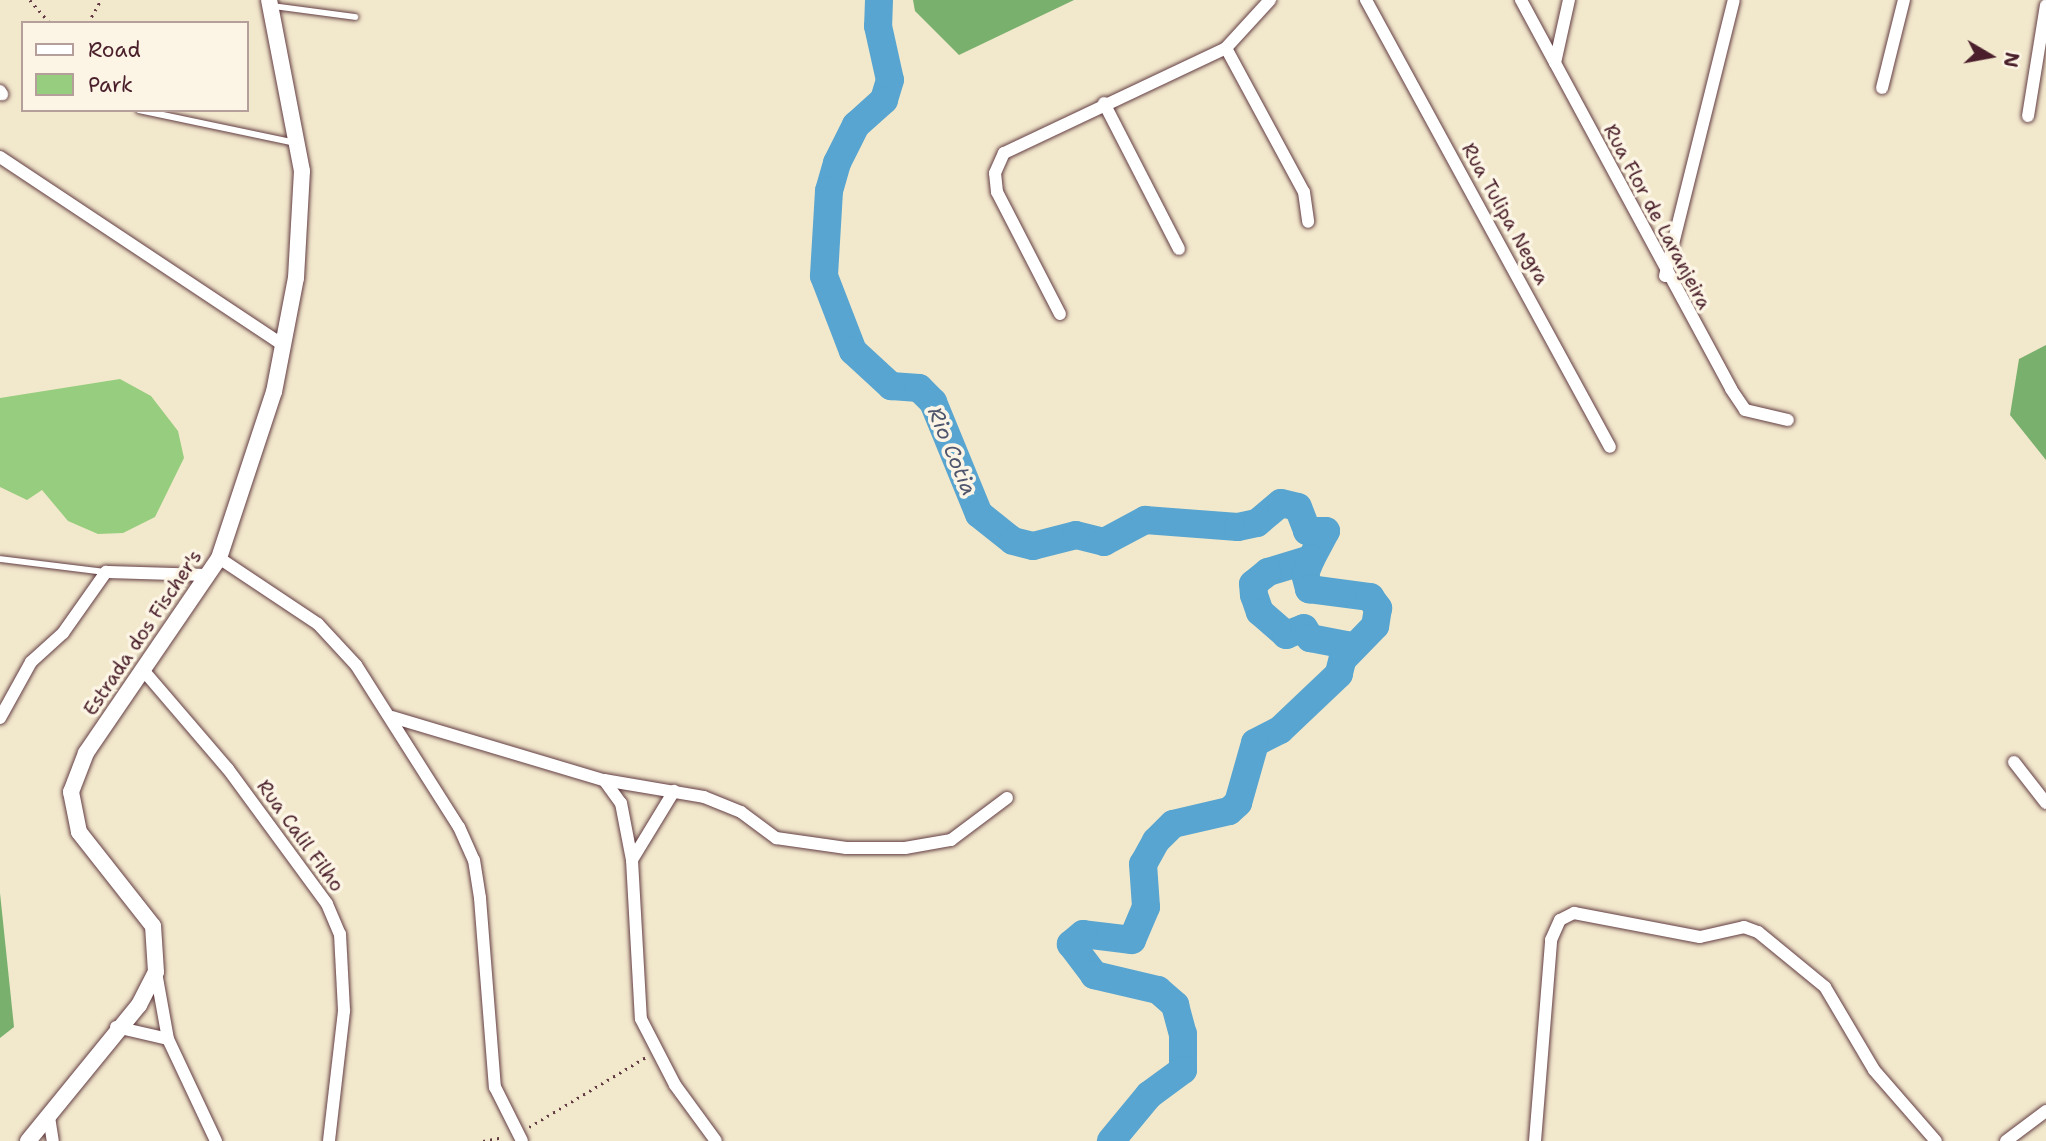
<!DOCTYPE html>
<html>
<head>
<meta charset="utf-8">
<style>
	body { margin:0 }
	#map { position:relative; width:2046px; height:1141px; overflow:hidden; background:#f2e8cc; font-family:"Shantell Sans",sans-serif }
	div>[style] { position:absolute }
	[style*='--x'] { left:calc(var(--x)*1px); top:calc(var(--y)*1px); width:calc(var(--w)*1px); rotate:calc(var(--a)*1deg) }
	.green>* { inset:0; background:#97cd7e }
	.forest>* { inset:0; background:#79b06d }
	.river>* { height:28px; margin:-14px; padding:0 14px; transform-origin:14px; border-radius:14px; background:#57a5d0 }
	.path>* { height:2.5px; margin-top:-1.25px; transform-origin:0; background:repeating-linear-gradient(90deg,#633d43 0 2px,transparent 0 7px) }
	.roads { filter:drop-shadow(0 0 2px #633d43) drop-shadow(0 0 2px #633d43) }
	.service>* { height:6px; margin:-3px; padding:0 3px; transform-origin:3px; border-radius:3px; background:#fff }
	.minor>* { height:12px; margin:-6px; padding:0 6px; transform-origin:6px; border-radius:6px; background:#fff }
	.tertiary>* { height:16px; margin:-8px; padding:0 8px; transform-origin:8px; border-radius:8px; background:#fff }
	span { translate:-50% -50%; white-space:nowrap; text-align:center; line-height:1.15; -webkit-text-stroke:7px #fcf5e5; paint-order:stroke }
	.street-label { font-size:19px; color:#4a1f2b }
	.water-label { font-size:21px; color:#4f556d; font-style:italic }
	.legend { position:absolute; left:21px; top:21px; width:228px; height:91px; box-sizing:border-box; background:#fcf5e5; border:2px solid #b59f9b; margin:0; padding:9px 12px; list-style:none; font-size:21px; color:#4a1f2b }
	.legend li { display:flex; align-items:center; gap:14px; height:35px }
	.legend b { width:35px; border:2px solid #b59f9b }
	.north { position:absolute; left:1955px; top:21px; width:70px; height:70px; -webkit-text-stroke:5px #fcf5e5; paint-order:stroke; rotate:100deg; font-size:19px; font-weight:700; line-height:28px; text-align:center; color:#4a1f2b }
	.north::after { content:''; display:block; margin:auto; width:24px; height:32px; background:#4a1f2b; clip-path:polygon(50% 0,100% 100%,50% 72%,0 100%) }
</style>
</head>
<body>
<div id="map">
	<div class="green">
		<i style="clip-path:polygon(120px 379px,151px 396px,178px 431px,184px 458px,155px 517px,123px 533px,98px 534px,68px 521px,42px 490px,27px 500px,0 487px,0 398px)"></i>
	</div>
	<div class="forest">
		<i style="clip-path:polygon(913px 0,1074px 0,959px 55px,915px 11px)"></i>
		<i style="clip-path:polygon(2046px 345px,2046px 460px,2010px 415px,2019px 359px)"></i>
		<i style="clip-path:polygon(0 893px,14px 1027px,0 1038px)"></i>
	</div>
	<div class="river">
		<i style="--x:879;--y:0;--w:26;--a:92"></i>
		<i style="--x:878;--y:26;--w:55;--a:77.5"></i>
		<i style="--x:890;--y:80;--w:21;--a:107"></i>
		<i style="--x:884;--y:100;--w:38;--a:138"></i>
		<i style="--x:856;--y:125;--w:42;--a:116.6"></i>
		<i style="--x:837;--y:163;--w:29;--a:106"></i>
		<i style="--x:829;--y:191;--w:85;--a:93.4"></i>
		<i style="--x:824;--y:276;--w:80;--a:68.9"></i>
		<i style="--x:853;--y:351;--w:52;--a:42.6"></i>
		<i style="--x:891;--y:386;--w:28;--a:4"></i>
		<i style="--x:919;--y:388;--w:20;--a:45"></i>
		<i style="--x:933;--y:402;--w:121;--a:67.7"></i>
		<i style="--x:979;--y:514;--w:43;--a:38.5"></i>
		<i style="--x:1013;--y:541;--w:21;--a:14"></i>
		<i style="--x:1033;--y:546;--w:44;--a:-14.3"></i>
		<i style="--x:1076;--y:535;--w:29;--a:14"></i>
		<i style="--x:1104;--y:542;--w:47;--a:-28.2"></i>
		<i style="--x:1145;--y:520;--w:93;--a:4.3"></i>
		<i style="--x:1238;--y:527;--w:19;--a:-12"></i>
		<i style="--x:1257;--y:523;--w:31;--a:-40"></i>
		<i style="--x:1281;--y:503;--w:17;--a:13"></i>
		<i style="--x:1298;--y:507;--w:26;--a:69"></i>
		<i style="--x:1307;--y:531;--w:19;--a:0"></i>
		<i style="--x:1326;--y:531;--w:32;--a:118"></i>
		<i style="--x:1311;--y:559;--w:45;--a:163.2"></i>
		<i style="--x:1268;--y:572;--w:19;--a:141"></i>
		<i style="--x:1253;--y:584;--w:11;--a:85"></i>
		<i style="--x:1254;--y:595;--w:18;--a:71"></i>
		<i style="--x:1260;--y:612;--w:35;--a:41"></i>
		<i style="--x:1286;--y:635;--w:19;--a:-21"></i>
		<i style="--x:1304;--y:628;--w:12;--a:59"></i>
		<i style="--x:1310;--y:638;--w:37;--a:11"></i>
		<i style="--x:1346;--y:645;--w:30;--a:104"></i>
		<i style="--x:1339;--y:674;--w:81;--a:136.5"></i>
		<i style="--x:1280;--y:730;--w:28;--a:153"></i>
		<i style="--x:1255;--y:743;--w:62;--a:105.8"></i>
		<i style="--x:1238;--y:803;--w:12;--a:138"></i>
		<i style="--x:1229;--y:811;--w:57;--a:166.9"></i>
		<i style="--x:1173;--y:824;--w:24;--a:135"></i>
		<i style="--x:1156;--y:841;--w:26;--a:119"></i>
		<i style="--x:1143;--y:864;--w:43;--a:86"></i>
		<i style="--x:1146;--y:907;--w:36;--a:113"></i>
		<i style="--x:1132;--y:940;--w:49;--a:-173"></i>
		<i style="--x:1083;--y:934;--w:16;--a:140"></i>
		<i style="--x:1071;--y:944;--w:39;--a:53"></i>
		<i style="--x:1094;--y:975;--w:66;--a:13.2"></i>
		<i style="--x:1158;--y:990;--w:23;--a:41"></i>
		<i style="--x:1175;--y:1005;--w:30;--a:75"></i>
		<i style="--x:1183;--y:1034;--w:36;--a:90"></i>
		<i style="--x:1183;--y:1070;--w:42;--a:143.7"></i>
		<i style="--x:1149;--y:1095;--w:60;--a:129.6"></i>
		<i style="--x:1311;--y:559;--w:16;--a:112"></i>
		<i style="--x:1305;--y:574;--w:16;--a:75"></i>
		<i style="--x:1309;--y:589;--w:62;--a:7.5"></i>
		<i style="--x:1370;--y:597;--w:14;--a:54"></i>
		<i style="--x:1378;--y:608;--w:18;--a:99"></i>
		<i style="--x:1375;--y:626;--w:43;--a:134.1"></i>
	</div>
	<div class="path">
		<i style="--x:30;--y:0;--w:30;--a:49"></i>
		<i style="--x:88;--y:23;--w:26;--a:-61"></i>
		<i style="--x:529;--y:1127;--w:136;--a:-30.9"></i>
		<i style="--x:483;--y:1141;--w:20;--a:-11"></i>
	</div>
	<div class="roads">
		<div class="service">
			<i style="--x:273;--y:6;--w:83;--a:7.6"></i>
			<i style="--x:139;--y:110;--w:159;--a:11.9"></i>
			<i style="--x:0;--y:559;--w:107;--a:7"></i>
		</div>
		<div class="minor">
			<i style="--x:1366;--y:0;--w:509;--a:61.37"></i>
			<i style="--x:1521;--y:0;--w:442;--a:61.6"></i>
			<i style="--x:1731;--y:389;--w:25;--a:56"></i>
			<i style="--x:1745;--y:410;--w:44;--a:13.1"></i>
			<i style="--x:1226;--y:48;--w:164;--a:61.6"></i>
			<i style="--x:1304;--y:192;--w:30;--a:82"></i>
			<i style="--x:1555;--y:63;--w:65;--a:-77.5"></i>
			<i style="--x:1882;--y:88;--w:91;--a:-76"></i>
			<i style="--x:0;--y:91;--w:4;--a:56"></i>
			<i style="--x:1104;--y:103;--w:164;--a:62.8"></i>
			<i style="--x:2028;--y:116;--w:112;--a:-80.8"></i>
			<i style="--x:0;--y:157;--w:338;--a:33.6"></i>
			<i style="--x:1665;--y:276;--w:284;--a:-76"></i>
			<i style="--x:1060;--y:314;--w:137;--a:-117.3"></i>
			<i style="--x:997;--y:192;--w:19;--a:-96"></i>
			<i style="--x:995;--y:173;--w:22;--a:-66"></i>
			<i style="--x:1004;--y:153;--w:246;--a:-25.3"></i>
			<i style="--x:1226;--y:48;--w:65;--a:-47.5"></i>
			<i style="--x:219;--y:558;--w:119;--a:33.7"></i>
			<i style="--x:318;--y:624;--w:56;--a:47.2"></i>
			<i style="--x:356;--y:665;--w:192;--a:57.6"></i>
			<i style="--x:459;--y:827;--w:36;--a:66"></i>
			<i style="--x:474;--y:860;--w:38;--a:81"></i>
			<i style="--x:480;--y:898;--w:190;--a:85.5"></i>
			<i style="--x:495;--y:1087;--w:60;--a:63.4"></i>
			<i style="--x:143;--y:670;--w:130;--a:49.4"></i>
			<i style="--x:228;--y:769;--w:167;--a:53.7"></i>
			<i style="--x:327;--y:904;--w:33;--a:67"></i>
			<i style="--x:340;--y:934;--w:77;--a:87"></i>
			<i style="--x:344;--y:1011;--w:131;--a:96.6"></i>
			<i style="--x:392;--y:717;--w:221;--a:16.6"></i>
			<i style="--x:604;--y:780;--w:29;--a:54"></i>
			<i style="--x:621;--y:803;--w:58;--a:79.1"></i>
			<i style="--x:632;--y:860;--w:159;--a:86.8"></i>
			<i style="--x:641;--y:1019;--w:74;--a:62.7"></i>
			<i style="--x:675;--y:1085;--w:69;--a:53.8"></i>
			<i style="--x:0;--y:718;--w:64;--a:-61"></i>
			<i style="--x:31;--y:662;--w:43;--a:-42.2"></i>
			<i style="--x:63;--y:633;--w:75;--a:-54.8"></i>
			<i style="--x:106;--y:572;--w:102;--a:1.7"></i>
			<i style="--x:2014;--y:762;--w:52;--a:52"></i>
			<i style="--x:604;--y:780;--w:101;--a:9.6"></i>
			<i style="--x:704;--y:797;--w:40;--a:22"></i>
			<i style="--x:741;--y:812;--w:44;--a:36.6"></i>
			<i style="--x:776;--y:838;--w:71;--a:8.1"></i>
			<i style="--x:846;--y:848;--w:59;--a:0"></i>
			<i style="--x:905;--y:848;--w:47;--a:-9.9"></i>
			<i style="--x:951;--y:840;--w:70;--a:-36.9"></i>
			<i style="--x:632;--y:860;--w:81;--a:-58.7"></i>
			<i style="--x:116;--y:1027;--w:53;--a:13"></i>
			<i style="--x:168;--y:1039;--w:68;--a:-100.2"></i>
			<i style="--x:168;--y:1039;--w:113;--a:64.8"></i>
			<i style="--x:49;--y:1117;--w:24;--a:81"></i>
			<i style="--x:1535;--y:1141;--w:202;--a:-85.4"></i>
			<i style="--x:1551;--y:940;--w:22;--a:-66"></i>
			<i style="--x:1560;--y:920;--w:16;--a:-27"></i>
			<i style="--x:1574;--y:913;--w:128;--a:10.8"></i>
			<i style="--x:1700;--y:937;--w:45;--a:-12.8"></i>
			<i style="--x:1744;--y:927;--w:15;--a:20"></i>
			<i style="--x:1758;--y:932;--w:87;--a:39.4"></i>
			<i style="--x:1825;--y:987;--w:96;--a:59.4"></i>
			<i style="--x:1874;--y:1070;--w:94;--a:48.9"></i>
			<i style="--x:2006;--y:1141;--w:50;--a:-36.9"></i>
		</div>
		<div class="tertiary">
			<i style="--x:28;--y:1141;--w:176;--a:-50.8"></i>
			<i style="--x:139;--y:1005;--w:37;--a:-63"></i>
			<i style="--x:156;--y:972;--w:46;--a:-93.7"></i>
			<i style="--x:153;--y:926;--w:120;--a:-128.2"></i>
			<i style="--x:79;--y:832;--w:41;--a:-101.3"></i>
			<i style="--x:71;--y:792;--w:42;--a:-69"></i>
			<i style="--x:86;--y:753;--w:236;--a:-55.7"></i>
			<i style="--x:219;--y:558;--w:175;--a:-71.7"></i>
			<i style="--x:274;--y:392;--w:116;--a:-79.1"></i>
			<i style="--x:296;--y:278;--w:107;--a:-86.8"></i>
			<i style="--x:302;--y:171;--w:174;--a:-100.9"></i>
		</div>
	</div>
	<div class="street-label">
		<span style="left:1505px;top:214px;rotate:61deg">Rua Tulipa Negra</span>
		<span style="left:1657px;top:217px;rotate:62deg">Rua Flor de Laranjeira</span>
		<span style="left:143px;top:633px;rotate:-56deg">Estrada dos Fischer's</span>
		<span style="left:300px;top:836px;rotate:54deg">Rua Calil Filho</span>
	</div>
	<div class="water-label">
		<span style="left:952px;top:451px;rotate:67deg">Rio Cotia</span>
	</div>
	<ul class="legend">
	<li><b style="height:9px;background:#fff"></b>Road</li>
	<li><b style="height:19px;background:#97cd7e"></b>Park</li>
	</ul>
	<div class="north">N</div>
</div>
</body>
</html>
